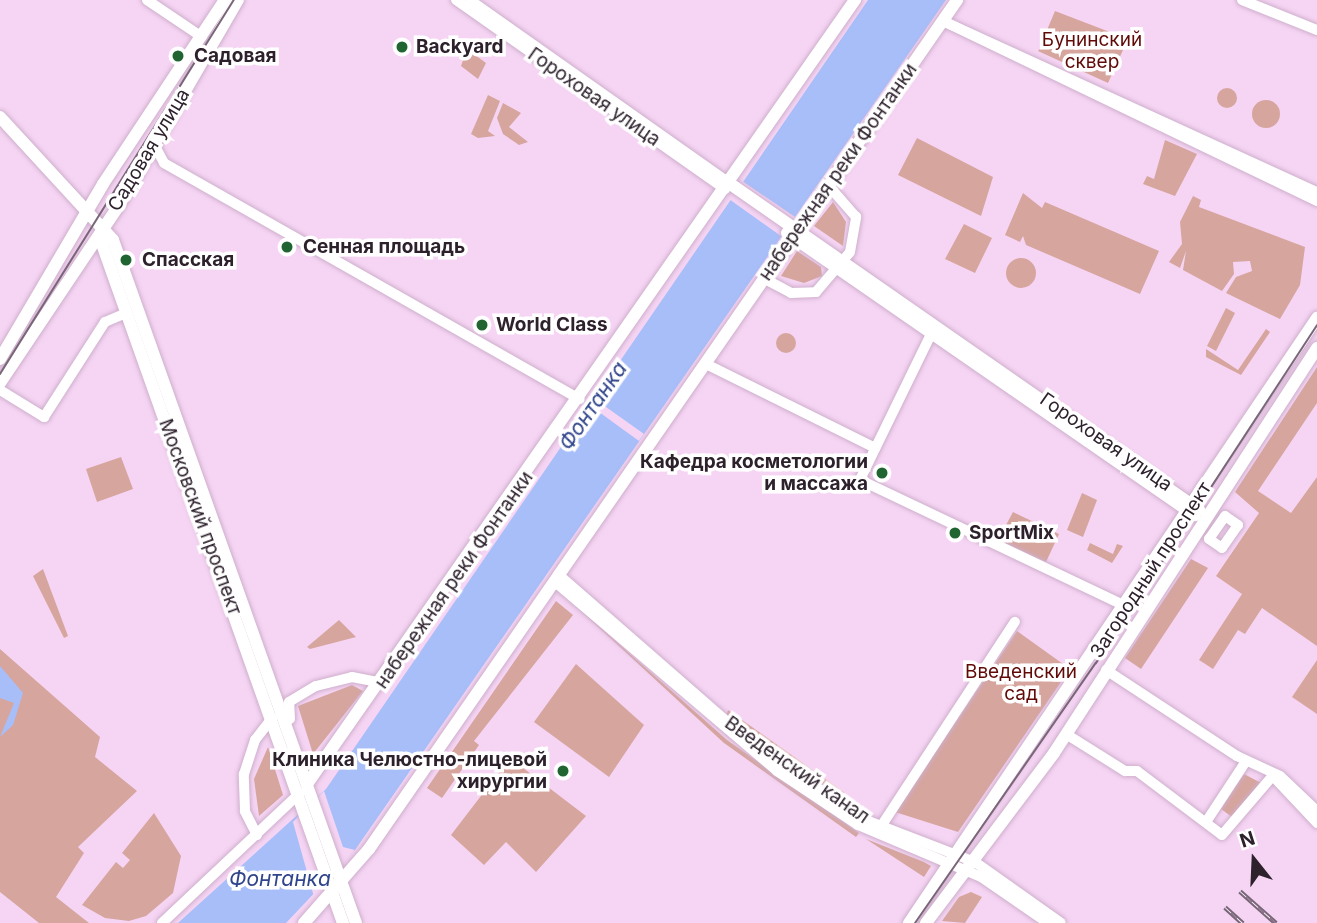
<!DOCTYPE html>
<html>
<head>
<meta charset="utf-8">
<style>
	body { margin:0 }
	#map { position:relative; width:1317px; height:923px; overflow:hidden; background:#f6d5f4; font-family:Inter,sans-serif }
	div>[style] { position:absolute }
	[style*='--x'] { left:calc(var(--x)*1px); top:calc(var(--y)*1px); width:calc(var(--w)*1px); rotate:calc(var(--a)*1deg) }
	.green>* { inset:0; background:#d6a59e }
	.round { border-radius:50% }
	.water>* { inset:0; background:#a7bef9 }
	.pier>* { inset:0; background:#f6d5f4 }
	.roads { filter:drop-shadow(0 0 2px #ceafcc) drop-shadow(0 0 2px #ceafcc) }
	.minor>* { height:10px; margin:-5px; padding:0 5px; transform-origin:5px; border-radius:5px; background:#fff }
	.major>* { height:12px; margin:-6px; padding:0 6px; transform-origin:6px; border-radius:6px; background:#fff }
	.tram>* { height:2px; margin:-1px; padding:0 1px; transform-origin:1px; border-radius:1px; background:#7a6679 }
	.rail>* { height:5px; margin-top:-2.5px; transform-origin:0; background:repeating-linear-gradient(90deg,#fff 0 8px,#7a6679 0 16px); box-sizing:border-box; border-block:2px solid #7a6679 }
	.dots>* { width:19px; height:19px; translate:-50% -50%; box-sizing:border-box; border:4px solid #fff; border-radius:50% }
	span { translate:-50% -50%; white-space:nowrap; text-align:center; line-height:1.15; -webkit-text-stroke:7px #fff; paint-order:stroke }
	.park-label { font-size:19px; color:#600a08 }
	.poi-label { font-size:19px; color:#2d212c; font-weight:700 }
	.left { translate:0 -50%; text-align:left }
	.right { translate:-100% -50%; text-align:right }
	.street-label { font-size:19px; color:#2d212c }
	.water-label { font-size:21px; color:#30458b; font-style:italic }
	.north { position:absolute; left:1219px; top:825px; width:70px; height:70px; -webkit-text-stroke:5px #fff; paint-order:stroke; rotate:342deg; font-size:19px; font-weight:700; line-height:28px; text-align:center; color:#2d212c }
	.north::after { content:''; display:block; margin:auto; width:24px; height:32px; background:#2d212c; clip-path:polygon(50% 0,100% 100%,50% 72%,0 100%) }
</style>
</head>
<body>
<div id="map">
	<div class="green">
		<i style="clip-path:polygon(1055px 11px,1128px 39px,1108px 83px,1038px 51px,1053px 35px,1047px 30px)"></i>
		<i style="clip-path:polygon(467px 49px,486px 63px,478px 79px,461px 66px)"></i>
		<i class="round" style="left:1217px;top:88px;width:20px;height:20px"></i>
		<i style="clip-path:polygon(488px 95px,500px 101px,488px 131px,495px 136px,478px 138px,471px 134px)"></i>
		<i class="round" style="left:1252px;top:100px;width:28px;height:28px"></i>
		<i style="clip-path:polygon(503px 103px,521px 113px,509px 127px,528px 142px,519px 145px,503px 134px,497px 118px)"></i>
		<i style="clip-path:polygon(917px 138px,993px 177px,981px 216px,898px 175px)"></i>
		<i style="clip-path:polygon(1165px 140px,1197px 154px,1175px 196px,1143px 184px,1147px 176px,1154px 179px)"></i>
		<i style="clip-path:polygon(1023px 193px,1042px 208px,1045px 202px,1159px 251px,1140px 294px,1026px 245px,1023px 236px,1020px 242px,1005px 235px)"></i>
		<i style="clip-path:polygon(1193px 196px,1201px 200px,1199px 207px,1305px 247px,1300px 285px,1280px 319px,1226px 293px,1236px 277px,1252px 271px,1250px 261px,1233px 262px,1234px 274px,1222px 291px,1183px 270px,1186px 251px,1180px 268px,1169px 262px,1182px 244px,1180px 222px)"></i>
		<i style="clip-path:polygon(833px 202px,846px 222px,843px 246px,814px 226px)"></i>
		<i style="clip-path:polygon(964px 224px,992px 238px,975px 273px,945px 259px)"></i>
		<i style="clip-path:polygon(797px 251px,821px 267px,822px 276px,804px 283px,781px 276px)"></i>
		<i class="round" style="left:1006px;top:258px;width:30px;height:30px"></i>
		<i style="clip-path:polygon(1226px 308px,1235px 313px,1216px 351px,1207px 346px)"></i>
		<i style="clip-path:polygon(1266px 329px,1270px 332px,1241px 375px,1206px 357px,1206px 349px,1238px 370px)"></i>
		<i class="round" style="left:776px;top:333px;width:20px;height:20px"></i>
		<i style="clip-path:polygon(1317px 367px,1317px 403px,1258px 491px,1291px 513px,1317px 477px,1317px 646px,1262px 608px,1245px 634px,1238px 630px,1213px 669px,1199px 660px,1242px 594px,1216px 576px,1259px 513px,1235px 492px)"></i>
		<i style="clip-path:polygon(121px 457px,133px 489px,97px 502px,86px 469px)"></i>
		<i style="clip-path:polygon(1082px 493px,1097px 500px,1083px 537px,1067px 530px)"></i>
		<i style="clip-path:polygon(1013px 512px,1059px 534px,1046px 562px,998px 540px)"></i>
		<i style="clip-path:polygon(1090px 543px,1113px 554px,1117px 544px,1123px 546px,1112px 563px,1087px 550px)"></i>
		<i style="clip-path:polygon(1191px 559px,1208px 568px,1141px 669px,1125px 658px)"></i>
		<i style="clip-path:polygon(43px 569px,68px 636px,64px 638px,33px 576px)"></i>
		<i style="clip-path:polygon(568px 599px,727px 740px,859px 833px,856px 837px,724px 743px)"></i>
		<i style="clip-path:polygon(556px 601px,573px 615px,474px 741px,479px 745px,442px 798px,427px 788px)"></i>
		<i style="clip-path:polygon(339px 620px,356px 637px,310px 649px,307px 647px)"></i>
		<i style="clip-path:polygon(1017px 631px,1070px 669px,958px 832px,895px 812px)"></i>
		<i style="clip-path:polygon(0 649px,100px 737px,95px 757px,137px 791px,78px 847px,84px 853px,56px 897px,89px 923px,39px 923px,0 892px)"></i>
		<i style="clip-path:polygon(1317px 660px,1317px 714px,1292px 697px)"></i>
		<i style="clip-path:polygon(576px 664px,644px 725px,609px 777px,534px 722px)"></i>
		<i style="clip-path:polygon(352px 685px,363px 691px,313px 754px,298px 706px)"></i>
		<i style="clip-path:polygon(728px 710px,845px 793px,842px 798px,747px 734px,726px 716px)"></i>
		<i style="clip-path:polygon(268px 747px,283px 795px,259px 816px,254px 779px)"></i>
		<i style="clip-path:polygon(510px 758px,586px 816px,536px 872px,506px 842px,484px 865px,451px 835px)"></i>
		<i style="clip-path:polygon(1244px 774px,1261px 783px,1232px 817px,1221px 809px)"></i>
		<i style="clip-path:polygon(154px 813px,181px 856px,173px 893px,146px 916px,129px 921px,105px 918px,82px 905px,116px 862px,123px 868px,130px 860px,122px 853px)"></i>
		<i style="clip-path:polygon(866px 839px,924px 862px,931px 866px,924px 877px)"></i>
		<i style="clip-path:polygon(971px 892px,982px 897px,965px 923px,942px 921px,959px 897px)"></i>
	</div>
	<div class="water">
		<i style="clip-path:polygon(868px 0,946px 0,355px 850px,286px 923px,178px 923px,326px 789px)"></i>
		<i style="clip-path:polygon(0 666px,23px 693px,13px 725px,0 737px,14px 703px,0 698px)"></i>
	</div>
	<div class="pier">
		<i style="clip-path:polygon(742px 181px,795px 217px,781px 236px,729px 199px)"></i>
		<i style="clip-path:polygon(592px 397px,644px 434px,639px 441px,588px 404px)"></i>
		<i style="clip-path:polygon(324px 791px,343px 847px,355px 850px,314px 897px,293px 822px)"></i>
	</div>
	<div class="roads">
		<div class="minor">
			<i style="--x:147;--y:0;--w:66;--a:33.9"></i>
			<i style="--x:456;--y:0;--w:329;--a:35.1"></i>
			<i style="--x:470;--y:0;--w:317;--a:35.2"></i>
			<i style="--x:1242;--y:0;--w:81;--a:21.8"></i>
			<i style="--x:943;--y:21;--w:415;--a:25.7"></i>
			<i style="--x:943;--y:21;--w:411;--a:24.6"></i>
			<i style="--x:155;--y:146;--w:19;--a:62"></i>
			<i style="--x:164;--y:163;--w:478;--a:29.6"></i>
			<i style="--x:765;--y:279;--w:30;--a:28"></i>
			<i style="--x:791;--y:293;--w:25;--a:-2"></i>
			<i style="--x:816;--y:292;--w:52;--a:-49.6"></i>
			<i style="--x:850;--y:252;--w:36;--a:-80"></i>
			<i style="--x:856;--y:217;--w:41;--a:-131.1"></i>
			<i style="--x:934;--y:328;--w:169;--a:116"></i>
			<i style="--x:860;--y:480;--w:296;--a:25.4"></i>
			<i style="--x:706;--y:364;--w:189;--a:26.4"></i>
			<i style="--x:0;--y:390;--w:52;--a:31.5"></i>
			<i style="--x:44;--y:417;--w:113;--a:-57.3"></i>
			<i style="--x:105;--y:322;--w:23;--a:-23"></i>
			<i style="--x:1225;--y:516;--w:16;--a:35"></i>
			<i style="--x:1238;--y:525;--w:28;--a:125"></i>
			<i style="--x:1222;--y:548;--w:16;--a:-145"></i>
			<i style="--x:1209;--y:539;--w:28;--a:-55"></i>
			<i style="--x:559;--y:575;--w:257;--a:41.1"></i>
			<i style="--x:753;--y:744;--w:133;--a:34.3"></i>
			<i style="--x:863;--y:819;--w:120;--a:21"></i>
			<i style="--x:975;--y:862;--w:105;--a:35.3"></i>
			<i style="--x:555;--y:582;--w:292;--a:40.4"></i>
			<i style="--x:777;--y:771;--w:97;--a:33.7"></i>
			<i style="--x:858;--y:825;--w:134;--a:22.9"></i>
			<i style="--x:981;--y:877;--w:81;--a:34.5"></i>
			<i style="--x:1106;--y:670;--w:157;--a:33.3"></i>
			<i style="--x:1237;--y:756;--w:47;--a:24.9"></i>
			<i style="--x:1280;--y:776;--w:51;--a:43.4"></i>
			<i style="--x:290;--y:719;--w:17;--a:-93"></i>
			<i style="--x:289;--y:702;--w:31;--a:-31"></i>
			<i style="--x:316;--y:686;--w:37;--a:-14"></i>
			<i style="--x:352;--y:677;--w:32;--a:11"></i>
			<i style="--x:1066;--y:734;--w:70;--a:32.1"></i>
			<i style="--x:1125;--y:771;--w:12;--a:0"></i>
			<i style="--x:1137;--y:771;--w:106;--a:37"></i>
			<i style="--x:1222;--y:835;--w:74;--a:-49.4"></i>
			<i style="--x:1272;--y:775;--w:66;--a:46.8"></i>
			<i style="--x:1206;--y:822;--w:73;--a:-56.7"></i>
			<i style="--x:878;--y:831;--w:250;--a:-56.8"></i>
			<i style="--x:257;--y:835;--w:27;--a:-117"></i>
			<i style="--x:245;--y:811;--w:37;--a:-92"></i>
			<i style="--x:244;--y:774;--w:36;--a:-72"></i>
			<i style="--x:255;--y:740;--w:28;--a:-52"></i>
			<i style="--x:162;--y:923;--w:190;--a:-43.3"></i>
		</div>
		<div class="major">
			<i style="--x:0;--y:117;--w:167;--a:47.4"></i>
			<i style="--x:113;--y:240;--w:725;--a:70.42"></i>
			<i style="--x:729;--y:183;--w:573;--a:34.83"></i>
			<i style="--x:102;--y:228;--w:16;--a:90"></i>
			<i style="--x:102;--y:244;--w:721;--a:70.46"></i>
			<i style="--x:787;--y:233;--w:496;--a:34.7"></i>
			<i style="--x:0;--y:359;--w:203;--a:-59.5"></i>
			<i style="--x:103;--y:184;--w:221;--a:-56.5"></i>
			<i style="--x:0;--y:383;--w:214;--a:-56.2"></i>
			<i style="--x:119;--y:205;--w:237;--a:-59.9"></i>
			<i style="--x:307;--y:784;--w:957;--a:-55.05"></i>
			<i style="--x:304;--y:923;--w:98;--a:-48.7"></i>
			<i style="--x:369;--y:849;--w:1033;--a:-55.29"></i>
			<i style="--x:909;--y:923;--w:730;--a:-56.01"></i>
			<i style="--x:926;--y:923;--w:213;--a:-53"></i>
			<i style="--x:1054;--y:753;--w:483;--a:-57"></i>
		</div>
	</div>
	<div class="tram">
		<i style="--x:0;--y:374;--w:441;--a:-58"></i>
		<i style="--x:915;--y:923;--w:317;--a:-55.2"></i>
		<i style="--x:1096;--y:663;--w:404;--a:-56.8"></i>
	</div>
	<div class="rail">
		<i style="--x:1240;--y:891;--w:48;--a:41.6"></i>
		<i style="--x:1225;--y:907;--w:24;--a:42"></i>
	</div>
	<div class="dots">
		<i style="left:402px;top:47px;background:#206531"></i>
		<i style="left:178px;top:56px;background:#206531"></i>
		<i style="left:287px;top:247px;background:#206531"></i>
		<i style="left:126px;top:260px;background:#206531"></i>
		<i style="left:482px;top:325px;background:#206531"></i>
		<i style="left:882px;top:473px;background:#206531"></i>
		<i style="left:955px;top:533px;background:#206531"></i>
		<i style="left:563px;top:771px;background:#206531"></i>
	</div>
	<div class="park-label">
		<span style="left:1092px;top:51px">Бунинский<br>сквер</span>
		<span style="left:1021px;top:683px">Введенский<br>сад</span>
	</div>
	<div class="poi-label">
		<span class="left" style="left:416px;top:47px">Backyard</span>
		<span class="left" style="left:194px;top:56px">Садовая</span>
		<span class="left" style="left:303px;top:247px">Сенная площадь</span>
		<span class="left" style="left:142px;top:260px">Спасская</span>
		<span class="left" style="left:496px;top:325px">World Class</span>
		<span class="right" style="left:868px;top:473px">Кафедра косметологии<br>и массажа</span>
		<span class="left" style="left:969px;top:533px">SportMix</span>
		<span class="right" style="left:547px;top:771px">Клиника Челюстно-лицевой<br>хирургии</span>
	</div>
	<div class="street-label">
		<span style="left:594px;top:97px;rotate:35deg">Гороховая улица</span>
		<span style="left:149px;top:150px;rotate:-59deg">Садовая улица</span>
		<span style="left:838px;top:172px;rotate:-55deg">набережная реки Фонтанки</span>
		<span style="left:1106px;top:442px;rotate:35deg">Гороховая улица</span>
		<span style="left:200px;top:517px;rotate:70deg">Московский проспект</span>
		<span style="left:1151px;top:570px;rotate:-57deg">Загородный проспект</span>
		<span style="left:454px;top:580px;rotate:-55deg">набережная реки Фонтанки</span>
		<span style="left:797px;top:770px;rotate:35deg">Введенский канал</span>
	</div>
	<div class="water-label">
		<span style="left:593px;top:406px;rotate:-55deg">Фонтанка</span>
		<span style="left:280px;top:879px">Фонтанка</span>
	</div>
	<div class="north">N</div>
</div>
</body>
</html>
